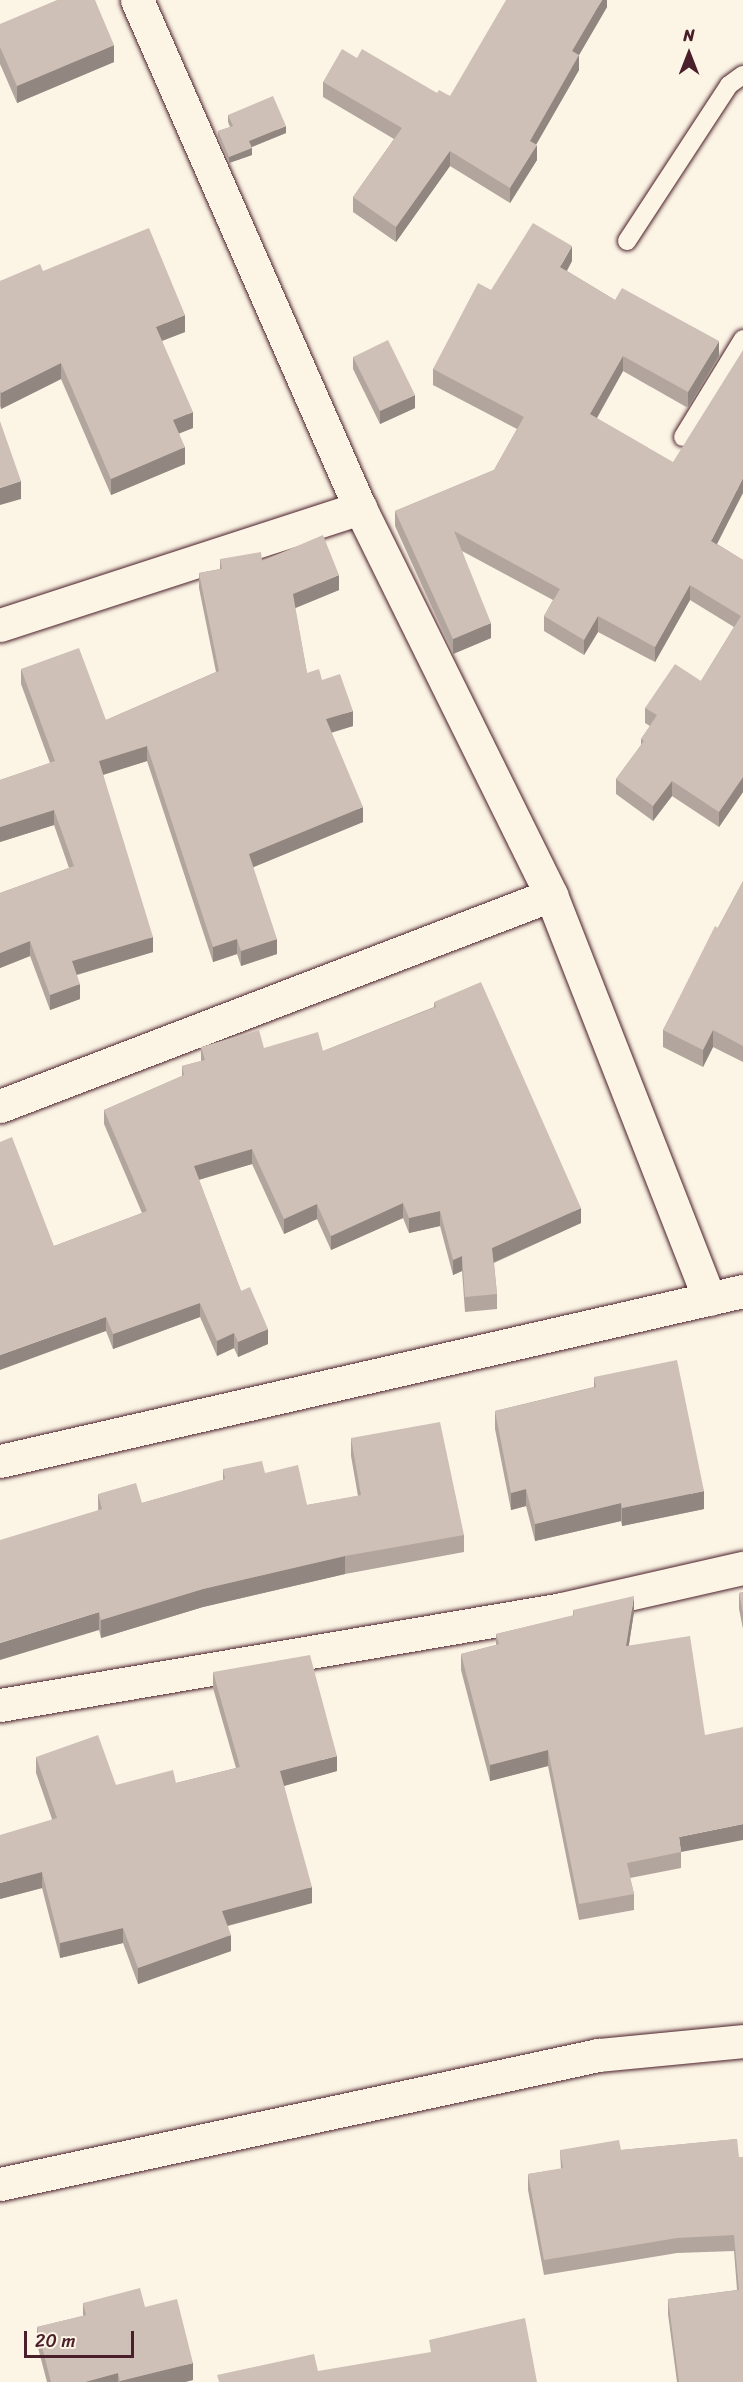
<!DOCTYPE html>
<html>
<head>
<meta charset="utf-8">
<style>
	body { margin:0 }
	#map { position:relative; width:743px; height:2382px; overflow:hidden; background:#fcf5e5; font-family:Sriracha,sans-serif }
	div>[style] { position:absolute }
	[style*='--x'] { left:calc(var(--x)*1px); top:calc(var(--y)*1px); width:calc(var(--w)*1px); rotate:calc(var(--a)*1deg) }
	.roads { filter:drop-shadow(0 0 2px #4a1f2b) drop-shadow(0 0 2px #4a1f2b) }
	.lane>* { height:18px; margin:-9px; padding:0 9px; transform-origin:9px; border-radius:9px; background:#fcf5e5 }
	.street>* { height:33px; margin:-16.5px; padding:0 16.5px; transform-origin:16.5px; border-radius:16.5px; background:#fcf5e5 }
	.wall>* { inset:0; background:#b2a59d }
	.shaded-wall>* { inset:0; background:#918680 }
	.building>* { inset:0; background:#cfc0b7 }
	span { translate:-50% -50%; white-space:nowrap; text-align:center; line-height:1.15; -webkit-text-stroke:4.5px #fcf5e5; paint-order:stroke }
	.north { position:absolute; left:659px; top:24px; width:60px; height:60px; -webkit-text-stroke:4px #fcf5e5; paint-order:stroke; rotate:0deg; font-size:16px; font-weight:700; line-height:24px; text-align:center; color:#4a1f2b }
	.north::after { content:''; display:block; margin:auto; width:21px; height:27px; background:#4a1f2b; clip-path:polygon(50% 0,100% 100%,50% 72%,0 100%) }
	.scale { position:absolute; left:24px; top:2331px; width:110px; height:27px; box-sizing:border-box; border:3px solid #4a1f2b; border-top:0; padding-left:8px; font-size:18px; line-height:21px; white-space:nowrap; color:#4a1f2b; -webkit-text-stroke:4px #fcf5e5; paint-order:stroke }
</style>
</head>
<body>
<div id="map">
	<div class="roads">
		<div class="lane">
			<i style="--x:627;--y:241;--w:186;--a:-56.8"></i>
			<i style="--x:729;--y:85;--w:17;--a:-36"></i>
			<i style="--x:683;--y:437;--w:115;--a:-58.5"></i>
		</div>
		<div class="street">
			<i style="--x:137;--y:0;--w:555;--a:66.3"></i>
			<i style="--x:360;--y:508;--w:432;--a:63.7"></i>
			<i style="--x:551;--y:895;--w:434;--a:68.6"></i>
			<i style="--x:0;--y:625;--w:379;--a:-18"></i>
			<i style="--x:0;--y:1106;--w:590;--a:-20.95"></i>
			<i style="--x:0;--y:1461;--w:762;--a:-12.89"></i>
			<i style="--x:0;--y:1705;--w:570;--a:-9.69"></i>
			<i style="--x:562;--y:1609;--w:186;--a:-12.8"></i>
			<i style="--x:0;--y:2184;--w:612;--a:-12.17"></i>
			<i style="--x:598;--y:2055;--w:146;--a:-5.5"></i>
		</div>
	</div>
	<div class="wall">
		<i style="clip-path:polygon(607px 0,607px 7px,579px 55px,579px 70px,536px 145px,537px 160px,510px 203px,450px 166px,396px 242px,353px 212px,353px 197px,394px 139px,323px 97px,323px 82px,357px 58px,437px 93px,450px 96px)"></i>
		<i style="clip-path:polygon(0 24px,114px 62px,17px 103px,0 64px)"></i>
		<i style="clip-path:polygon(228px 115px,286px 133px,252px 147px,252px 155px,229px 163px,218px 138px,218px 131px,230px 127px,228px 122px)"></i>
		<i style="clip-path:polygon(572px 261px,567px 271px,615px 300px,719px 356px,688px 408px,623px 371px,597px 418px,717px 544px,743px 560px,743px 792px,719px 827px,672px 796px,653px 821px,616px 794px,616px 779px,641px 745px,641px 739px,650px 726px,645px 723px,645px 708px,701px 681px,734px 627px,690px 600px,655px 662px,598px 632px,584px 655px,544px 631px,544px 616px,553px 600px,462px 551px,491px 638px,453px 654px,395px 526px,395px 511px,494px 470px,517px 429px,433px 385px,433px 369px,491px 290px)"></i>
		<i style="clip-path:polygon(43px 271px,185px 332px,162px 341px,193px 428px,179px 433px,185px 464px,111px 495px,61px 379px,1px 409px,0 406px,0 281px)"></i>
		<i style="clip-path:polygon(353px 357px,415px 408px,380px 424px,353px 369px)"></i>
		<i style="clip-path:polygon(220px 559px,262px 561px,339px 590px,295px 608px,307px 673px,322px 680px,353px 726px,331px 733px,363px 822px,253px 867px,277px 954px,241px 966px,237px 954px,213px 962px,147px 761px,103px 775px,153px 952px,77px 975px,80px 999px,50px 1010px,30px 956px,0 968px,0 893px,69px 868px,54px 825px,0 842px,0 780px,50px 763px,21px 684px,21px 669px,106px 720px,216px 672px,199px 588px,199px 573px,220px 569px)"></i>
		<i style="clip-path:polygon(743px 881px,743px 1062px,713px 1047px,703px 1067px,663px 1047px,663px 1030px)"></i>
		<i style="clip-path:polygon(434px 1002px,581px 1223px,494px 1263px,497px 1294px,497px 1309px,465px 1312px,462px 1271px,453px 1275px,440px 1226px,409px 1233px,403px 1218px,331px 1250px,317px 1219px,284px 1234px,252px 1164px,199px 1180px,241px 1291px,268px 1344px,238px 1357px,234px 1348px,217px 1356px,200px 1317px,113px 1349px,106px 1331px,54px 1246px,142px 1213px,104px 1124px,104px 1110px,182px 1076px,182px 1066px,201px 1061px,201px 1047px,264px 1048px,323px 1051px,434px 1007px)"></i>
		<i style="clip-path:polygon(594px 1377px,704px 1509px,622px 1526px,621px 1521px,535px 1541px,526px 1506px,511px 1510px,495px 1429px,495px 1411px,594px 1387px)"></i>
		<i style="clip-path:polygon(351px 1438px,464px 1535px,464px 1552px,345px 1574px,203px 1607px,101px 1638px,99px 1630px,98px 1494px,142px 1503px,223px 1480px,223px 1469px,265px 1473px,307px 1505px,358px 1496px,351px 1456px)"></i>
		<i style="clip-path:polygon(743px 1592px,743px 1629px,739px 1609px,739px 1593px)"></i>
		<i style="clip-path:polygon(573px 1610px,634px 1612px,629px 1645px,681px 1852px,681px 1868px,630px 1878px,634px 1894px,634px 1910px,579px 1920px,548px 1766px,490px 1781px,461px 1670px,461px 1654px,496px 1645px,496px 1634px,573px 1616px)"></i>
		<i style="clip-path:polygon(213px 1672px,337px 1771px,284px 1786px,312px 1903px,228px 1926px,231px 1951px,138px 1984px,123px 1943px,60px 1958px,42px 1888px,0 1899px,52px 1819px,36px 1773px,36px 1757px,116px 1785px,176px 1783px,236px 1768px,213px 1688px)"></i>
		<i style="clip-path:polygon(737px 2139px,743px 2382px,677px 2382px,668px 2314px,668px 2299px,737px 2290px,734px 2251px,677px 2253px,544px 2275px,528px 2190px,528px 2174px,561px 2169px,560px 2150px,621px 2150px)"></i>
		<i style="clip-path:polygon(83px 2303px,145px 2307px,193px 2380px,185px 2382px,47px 2382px,37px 2344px,37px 2327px,83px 2316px)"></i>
	</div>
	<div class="shaded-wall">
		<i style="clip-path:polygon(602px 0,607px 0,607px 7px,579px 55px,579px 70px,530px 155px,537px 145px,537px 160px,510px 203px,510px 188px,530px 141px,572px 51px)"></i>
		<i style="clip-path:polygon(114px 45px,114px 62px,17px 103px,17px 86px)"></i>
		<i style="clip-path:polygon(286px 126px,286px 133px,249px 148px,249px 141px)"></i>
		<i style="clip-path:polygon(252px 148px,252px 155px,229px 163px,229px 157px)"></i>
		<i style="clip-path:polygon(450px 151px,450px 166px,396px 242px,396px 227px)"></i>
		<i style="clip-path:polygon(572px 246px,572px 261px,560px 282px,560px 267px)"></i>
		<i style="clip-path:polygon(185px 315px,185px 332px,156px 343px,156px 327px)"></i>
		<i style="clip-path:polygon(719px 341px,719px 356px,688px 408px,688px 392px)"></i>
		<i style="clip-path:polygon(623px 356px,623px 371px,590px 430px,590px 414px)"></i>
		<i style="clip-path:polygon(61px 363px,61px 379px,1px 409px,1px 393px)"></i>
		<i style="clip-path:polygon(415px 395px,415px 408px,380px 424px,380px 411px)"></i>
		<i style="clip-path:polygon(193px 412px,193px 428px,173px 436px,173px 420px)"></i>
		<i style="clip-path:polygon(185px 447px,185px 464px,111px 495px,111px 479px)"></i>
		<i style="clip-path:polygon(743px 478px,743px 493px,711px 556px,711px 541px)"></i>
		<i style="clip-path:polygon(21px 481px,21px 499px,0 505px,0 488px)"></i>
		<i style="clip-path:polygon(339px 575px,339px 590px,293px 609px,293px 594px)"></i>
		<i style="clip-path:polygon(690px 585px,690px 600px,655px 662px,655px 647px)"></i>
		<i style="clip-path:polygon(598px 616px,598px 632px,584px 655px,584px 640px)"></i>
		<i style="clip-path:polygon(491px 623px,491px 638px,453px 654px,453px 639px)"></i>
		<i style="clip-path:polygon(353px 711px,353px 726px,326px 734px,326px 719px)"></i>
		<i style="clip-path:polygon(147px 746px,147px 761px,99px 776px,99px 761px)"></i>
		<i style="clip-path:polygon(743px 777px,743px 792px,719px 827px,719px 812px)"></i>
		<i style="clip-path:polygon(672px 781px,672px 796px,653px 821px,653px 806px)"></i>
		<i style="clip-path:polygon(363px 807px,363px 822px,249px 869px,249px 854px)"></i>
		<i style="clip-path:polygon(54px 810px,54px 825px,0 842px,0 827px)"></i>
		<i style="clip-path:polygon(153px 937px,153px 952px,72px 976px,72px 961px)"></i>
		<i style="clip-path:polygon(237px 939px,237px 954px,213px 962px,213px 947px)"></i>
		<i style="clip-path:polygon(277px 939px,277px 954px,241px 966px,241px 951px)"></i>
		<i style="clip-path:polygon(30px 941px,30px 956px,0 968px,0 953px)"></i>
		<i style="clip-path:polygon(80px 984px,80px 999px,50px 1010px,50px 995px)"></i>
		<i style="clip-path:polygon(713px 1030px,713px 1047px,703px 1067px,703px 1050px)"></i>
		<i style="clip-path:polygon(252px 1149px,252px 1164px,194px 1181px,194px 1166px)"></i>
		<i style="clip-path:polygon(403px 1203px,403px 1218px,331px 1250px,331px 1236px)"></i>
		<i style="clip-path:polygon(317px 1204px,317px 1219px,284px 1234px,284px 1219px)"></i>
		<i style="clip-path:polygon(581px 1208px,581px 1223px,492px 1263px,492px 1248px)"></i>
		<i style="clip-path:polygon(440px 1211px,440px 1226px,409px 1233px,409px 1218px)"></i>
		<i style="clip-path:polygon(462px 1256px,462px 1271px,453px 1275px,453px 1260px)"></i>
		<i style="clip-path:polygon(200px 1303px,200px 1317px,113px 1349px,113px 1334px)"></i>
		<i style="clip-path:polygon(106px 1317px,106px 1331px,0 1370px,0 1355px)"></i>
		<i style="clip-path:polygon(268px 1329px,268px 1344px,238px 1357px,238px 1342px)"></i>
		<i style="clip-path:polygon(234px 1333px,234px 1348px,217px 1356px,217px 1341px)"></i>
		<i style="clip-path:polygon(526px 1489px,526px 1506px,511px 1510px,511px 1493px)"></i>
		<i style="clip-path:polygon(704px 1491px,704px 1509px,622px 1526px,622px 1508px)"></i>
		<i style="clip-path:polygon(621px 1503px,621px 1521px,535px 1541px,535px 1524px)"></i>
		<i style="clip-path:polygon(345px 1556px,345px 1574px,203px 1607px,101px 1638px,101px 1620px,203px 1589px)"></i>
		<i style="clip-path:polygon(634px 1596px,634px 1612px,626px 1662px,626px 1646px)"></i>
		<i style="clip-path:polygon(99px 1612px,99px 1630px,0 1660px,0 1643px)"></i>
		<i style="clip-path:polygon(548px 1750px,548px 1766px,490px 1781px,490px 1765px)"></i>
		<i style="clip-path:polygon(337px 1756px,337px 1771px,280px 1787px,280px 1771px)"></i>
		<i style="clip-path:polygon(743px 1824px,743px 1840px,681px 1852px,679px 1837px)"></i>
		<i style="clip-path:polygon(42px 1872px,42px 1888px,0 1899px,0 1883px)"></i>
		<i style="clip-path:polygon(312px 1887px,312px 1903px,222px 1927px,222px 1911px)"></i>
		<i style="clip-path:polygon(123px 1928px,123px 1943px,60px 1958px,60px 1943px)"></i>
		<i style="clip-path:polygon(231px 1935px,231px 1951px,138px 1984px,138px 1968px)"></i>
		<i style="clip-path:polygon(193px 2363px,193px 2380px,185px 2382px,120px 2382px,120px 2381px)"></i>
		<i style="clip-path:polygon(118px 2373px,118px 2382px,85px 2382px)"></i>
	</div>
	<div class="building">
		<i style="clip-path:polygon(57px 0,95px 0,114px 45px,17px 86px,0 47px,0 24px)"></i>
		<i style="clip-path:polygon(506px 0,602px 0,572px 51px,579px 55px,530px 141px,537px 145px,510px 188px,450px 151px,396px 227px,353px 197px,402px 128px,323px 82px,342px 49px,357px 58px,362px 49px,437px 93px,439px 90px,450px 96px)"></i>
		<i style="clip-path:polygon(273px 96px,286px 126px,249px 141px,252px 148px,229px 157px,218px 131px,233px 126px,228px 115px)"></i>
		<i style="clip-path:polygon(533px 223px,572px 246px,560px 267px,615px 300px,622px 288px,719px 341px,688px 392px,623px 356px,590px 414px,673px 462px,743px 350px,743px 478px,711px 541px,743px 560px,743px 777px,719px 812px,672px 781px,653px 806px,616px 779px,644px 741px,641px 739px,657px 715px,645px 708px,675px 664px,701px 681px,741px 616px,690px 585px,655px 647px,598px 616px,584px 640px,544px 616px,560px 589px,454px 531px,491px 623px,453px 639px,395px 511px,494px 470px,524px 417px,433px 369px,478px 283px,491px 290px)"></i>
		<i style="clip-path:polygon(149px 228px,185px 315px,156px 327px,193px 412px,173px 420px,185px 447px,111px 479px,61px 363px,1px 393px,0 390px,0 281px,40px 264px,43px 271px)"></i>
		<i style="clip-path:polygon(388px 340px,415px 395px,380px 411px,353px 357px)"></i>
		<i style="clip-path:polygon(0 421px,21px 481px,0 488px)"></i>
		<i style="clip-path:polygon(323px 535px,339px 575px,293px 594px,307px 673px,319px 669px,322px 680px,340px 674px,353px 711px,326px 719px,363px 807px,249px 854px,277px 939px,241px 951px,237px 939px,213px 947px,147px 746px,99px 761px,153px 937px,72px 961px,80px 984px,50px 995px,30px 941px,0 953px,0 893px,74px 866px,54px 810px,0 827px,0 780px,55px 761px,21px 669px,79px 648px,106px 720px,219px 671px,199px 573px,222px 569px,220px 559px,261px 552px,262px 561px)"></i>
		<i style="clip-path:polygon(743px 881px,743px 1046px,713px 1030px,703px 1050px,663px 1030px,715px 926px,718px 928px)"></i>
		<i style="clip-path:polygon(481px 982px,581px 1208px,492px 1248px,497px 1294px,465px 1297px,462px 1256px,453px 1260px,440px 1211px,409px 1218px,403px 1203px,331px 1236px,317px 1204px,284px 1219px,252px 1149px,194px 1166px,241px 1291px,250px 1287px,268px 1329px,238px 1342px,234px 1333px,217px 1341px,200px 1303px,113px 1334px,106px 1317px,0 1355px,0 1142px,12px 1137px,54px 1246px,147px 1211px,104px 1110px,184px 1075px,182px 1066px,205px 1060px,201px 1047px,259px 1030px,264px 1048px,318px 1032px,323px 1051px,436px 1007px,434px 1002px)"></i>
		<i style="clip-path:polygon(677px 1360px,704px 1491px,622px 1508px,621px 1503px,535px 1524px,526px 1489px,511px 1493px,495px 1411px,596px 1387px,594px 1377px)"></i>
		<i style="clip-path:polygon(440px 1422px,464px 1535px,345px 1556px,203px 1589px,101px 1620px,99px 1612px,0 1643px,0 1540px,102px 1509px,98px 1494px,136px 1483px,142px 1503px,225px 1479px,223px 1469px,262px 1461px,265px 1473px,298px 1465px,307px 1505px,361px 1495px,351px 1438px)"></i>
		<i style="clip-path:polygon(743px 1592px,743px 1613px,739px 1593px)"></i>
		<i style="clip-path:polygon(634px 1596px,626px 1646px,690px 1636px,705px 1735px,743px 1727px,743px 1824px,679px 1837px,681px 1852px,627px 1863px,634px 1894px,579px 1904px,548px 1750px,490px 1765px,461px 1654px,499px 1644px,496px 1634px,574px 1615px,573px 1610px)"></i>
		<i style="clip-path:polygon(310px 1655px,337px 1756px,280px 1771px,312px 1887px,222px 1911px,231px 1935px,138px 1968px,123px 1928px,60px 1943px,42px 1872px,0 1883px,0 1835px,57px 1818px,36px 1757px,98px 1735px,116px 1785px,173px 1770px,176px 1783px,240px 1767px,213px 1672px)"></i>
		<i style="clip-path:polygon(737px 2139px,739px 2157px,743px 2157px,743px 2382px,679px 2382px,668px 2299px,739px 2290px,734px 2235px,677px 2238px,544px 2260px,528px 2174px,563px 2168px,560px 2150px,619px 2140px,621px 2150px)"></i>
		<i style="clip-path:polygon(140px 2288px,145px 2307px,177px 2299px,193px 2363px,120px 2381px,118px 2373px,85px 2382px,51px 2382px,37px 2327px,86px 2315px,83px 2303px)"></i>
		<i style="clip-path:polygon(525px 2318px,537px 2382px,219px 2382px,217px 2375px,314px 2354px,318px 2371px,431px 2352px,429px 2340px)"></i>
	</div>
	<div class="north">N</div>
	<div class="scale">20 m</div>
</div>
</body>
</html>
